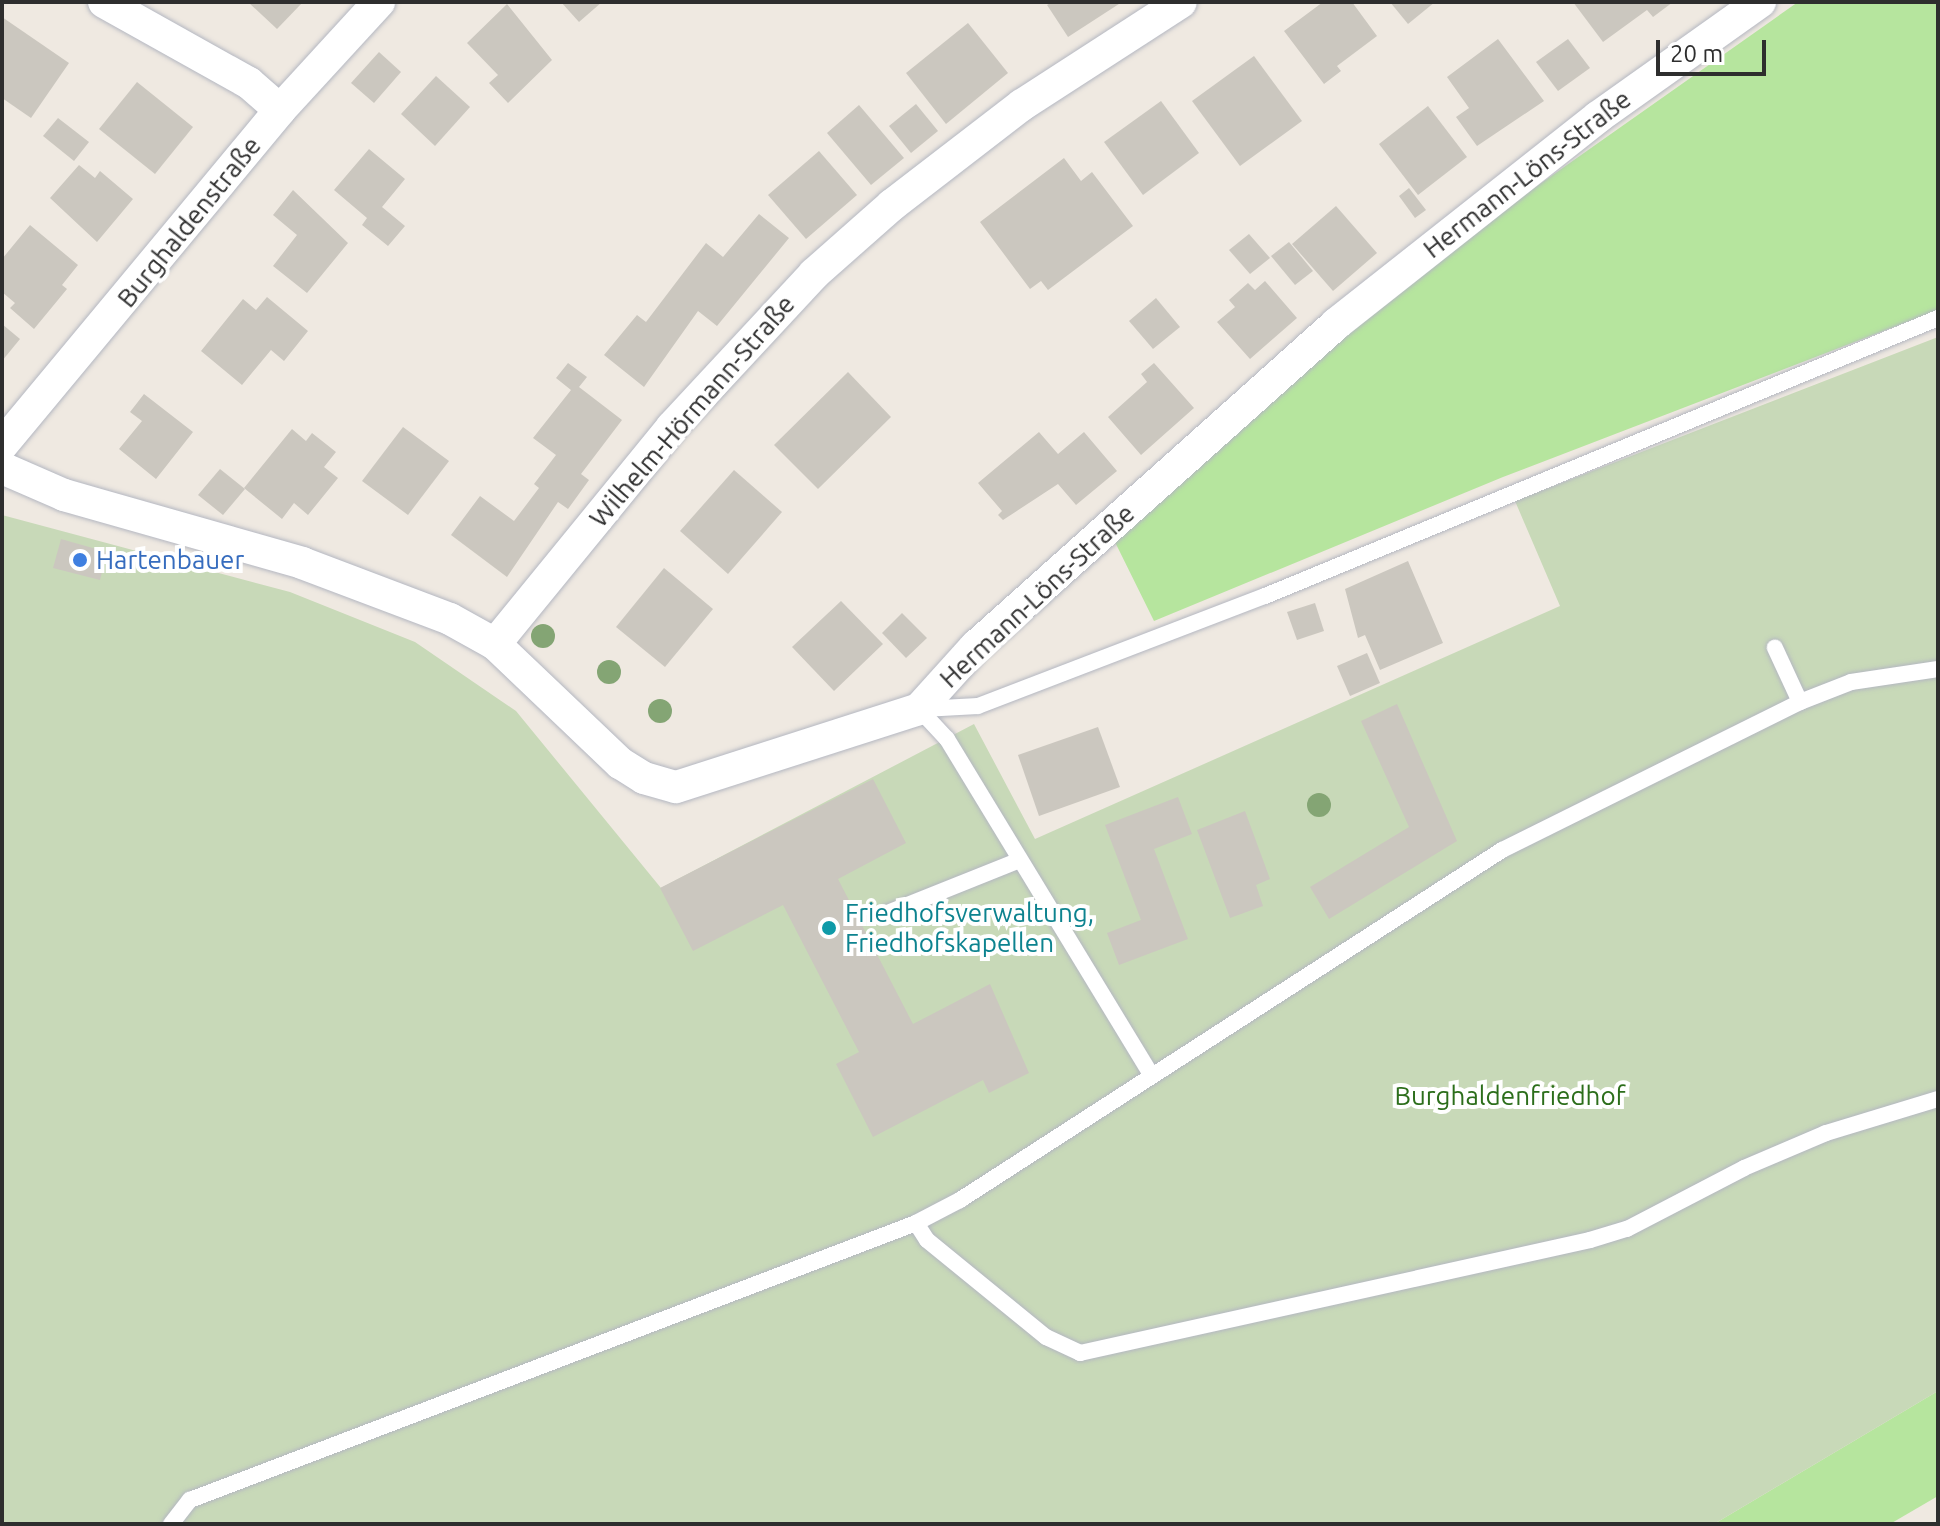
<!DOCTYPE html>
<html>
<head>
<meta charset="utf-8">
<style>
	body { margin:0 }
	#map { position:relative; width:1940px; height:1526px; overflow:hidden; background:#efe9e1; font-family:Ubuntu,sans-serif }
	div>[style] { position:absolute }
	[style*='--x'] { left:calc(var(--x)*1px); top:calc(var(--y)*1px); width:calc(var(--w)*1px); rotate:calc(var(--a)*1deg) }
	.green>* { inset:0; background:#b6e59e }
	.cemetery>* { inset:0; background:#c8d9b8 }
	.building>* { inset:0; background:#cbc7bf }
	.roads { filter:drop-shadow(0 0 2px #b4b7c1) drop-shadow(0 0 2px #b4b7c1) }
	.service>* { height:16px; margin:-8px; padding:0 8px; transform-origin:8px; border-radius:8px; background:#fff }
	.minor>* { height:32px; margin:-16px; padding:0 16px; transform-origin:16px; border-radius:16px; background:#fff }
	.trees>* { width:24px; height:24px; margin:-12px; border-radius:50%; background:#84a574 }
	.dots>* { width:22px; height:22px; translate:-50% -50%; box-sizing:border-box; border:4px solid #fff; border-radius:50% }
	span { translate:-50% -50%; white-space:nowrap; text-align:center; line-height:1.15; -webkit-text-stroke:8px #fff; paint-order:stroke }
	.street-label { font-size:26px; color:#2e2e2e }
	.shop-label { font-size:26px; color:#366cbe }
	.left { translate:0 -50%; text-align:left }
	.culture-label { font-size:26px; color:#0d838f }
	.park-label { font-size:26px; color:#2c6e1b }
	.frame { position:absolute; inset:0; border:4px solid #2e2e2e; pointer-events:none }
	.scale { position:absolute; left:1656px; top:40px; width:110px; height:36px; box-sizing:border-box; border:4px solid #2e2e2e; border-top:0; padding-left:10px; font-size:24px; line-height:28px; white-space:nowrap; color:#2e2e2e; -webkit-text-stroke:6px #fff; paint-order:stroke }
</style>
</head>
<body>
<div id="map">
	<div class="green">
		<i style="clip-path:polygon(1798px 2px,1938px 2px,1938px 310px,1503px 477px,1154px 621px,1113px 538px,1435px 258px)"></i>
		<i style="clip-path:polygon(1938px 1391px,1938px 1496px,1890px 1524px,1714px 1524px)"></i>
	</div>
	<div class="cemetery">
		<i style="clip-path:polygon(1938px 337px,1938px 1391px,1714px 1524px,2px 1524px,2px 515px,290px 592px,415px 642px,516px 711px,661px 888px,974px 724px,1035px 839px,1560px 606px,1515px 501px)"></i>
	</div>
	<div class="building">
		<i style="clip-path:polygon(248px 2px,303px 2px,277px 29px)"></i>
		<i style="clip-path:polygon(561px 2px,602px 2px,579px 22px)"></i>
		<i style="clip-path:polygon(1052px 2px,1122px 2px,1068px 37px,1047px 5px)"></i>
		<i style="clip-path:polygon(1323px 2px,1352px 2px,1377px 36px,1337px 66px,1341px 71px,1324px 84px,1284px 31px)"></i>
		<i style="clip-path:polygon(1390px 2px,1435px 2px,1408px 24px)"></i>
		<i style="clip-path:polygon(1573px 2px,1673px 2px,1653px 17px,1647px 10px,1603px 42px)"></i>
		<i style="clip-path:polygon(507px 4px,552px 60px,508px 103px,489px 83px,498px 75px,467px 43px)"></i>
		<i style="clip-path:polygon(2px 17px,69px 63px,31px 118px,2px 98px)"></i>
		<i style="clip-path:polygon(968px 23px,1008px 73px,946px 124px,906px 73px)"></i>
		<i style="clip-path:polygon(1498px 39px,1544px 101px,1477px 146px,1456px 117px,1469px 108px,1447px 77px)"></i>
		<i style="clip-path:polygon(1568px 39px,1590px 68px,1558px 91px,1536px 62px)"></i>
		<i style="clip-path:polygon(379px 52px,401px 72px,374px 103px,351px 83px)"></i>
		<i style="clip-path:polygon(1254px 56px,1302px 121px,1240px 166px,1192px 101px)"></i>
		<i style="clip-path:polygon(436px 76px,470px 107px,435px 146px,401px 114px)"></i>
		<i style="clip-path:polygon(137px 82px,193px 127px,155px 174px,99px 129px)"></i>
		<i style="clip-path:polygon(1161px 101px,1199px 153px,1143px 195px,1104px 142px)"></i>
		<i style="clip-path:polygon(916px 104px,938px 131px,911px 153px,889px 126px)"></i>
		<i style="clip-path:polygon(859px 105px,904px 158px,871px 185px,827px 133px)"></i>
		<i style="clip-path:polygon(1428px 106px,1467px 157px,1418px 195px,1379px 144px)"></i>
		<i style="clip-path:polygon(58px 118px,89px 142px,74px 161px,43px 136px)"></i>
		<i style="clip-path:polygon(369px 149px,405px 179px,382px 207px,405px 226px,388px 246px,362px 225px,367px 218px,334px 190px)"></i>
		<i style="clip-path:polygon(819px 151px,857px 195px,806px 239px,768px 195px)"></i>
		<i style="clip-path:polygon(1064px 158px,1081px 181px,1092px 172px,1133px 226px,1048px 290px,1041px 281px,1030px 289px,980px 222px)"></i>
		<i style="clip-path:polygon(79px 165px,95px 178px,100px 171px,133px 199px,97px 242px,50px 198px)"></i>
		<i style="clip-path:polygon(1409px 188px,1426px 210px,1415px 218px,1399px 196px)"></i>
		<i style="clip-path:polygon(293px 190px,348px 243px,307px 293px,273px 266px,297px 235px,273px 215px)"></i>
		<i style="clip-path:polygon(1336px 206px,1377px 253px,1333px 291px,1292px 244px)"></i>
		<i style="clip-path:polygon(759px 214px,789px 238px,717px 326px,698px 311px,644px 387px,604px 355px,637px 315px,646px 322px,706px 243px,723px 257px)"></i>
		<i style="clip-path:polygon(30px 225px,78px 265px,62px 285px,67px 289px,34px 329px,10px 308px,15px 303px,2px 292px,2px 259px)"></i>
		<i style="clip-path:polygon(1249px 234px,1270px 258px,1250px 274px,1229px 250px)"></i>
		<i style="clip-path:polygon(1289px 242px,1313px 271px,1295px 285px,1271px 256px)"></i>
		<i style="clip-path:polygon(1265px 281px,1297px 318px,1250px 359px,1217px 322px,1235px 307px,1229px 300px,1248px 283px,1255px 290px)"></i>
		<i style="clip-path:polygon(267px 297px,308px 331px,284px 361px,271px 350px,242px 385px,201px 351px,243px 299px,256px 310px)"></i>
		<i style="clip-path:polygon(1156px 298px,1180px 327px,1153px 349px,1129px 321px)"></i>
		<i style="clip-path:polygon(2px 324px,20px 339px,2px 361px)"></i>
		<i style="clip-path:polygon(568px 363px,587px 377px,579px 387px,622px 420px,581px 474px,589px 480px,568px 509px,558px 502px,507px 577px,451px 535px,480px 496px,514px 521px,539px 488px,534px 484px,556px 455px,533px 438px,571px 390px,556px 378px)"></i>
		<i style="clip-path:polygon(1154px 363px,1194px 408px,1141px 455px,1108px 417px,1147px 382px,1141px 374px)"></i>
		<i style="clip-path:polygon(848px 372px,891px 417px,818px 489px,774px 445px)"></i>
		<i style="clip-path:polygon(144px 394px,193px 432px,156px 479px,119px 449px,142px 421px,130px 412px)"></i>
		<i style="clip-path:polygon(403px 427px,449px 461px,408px 515px,362px 481px)"></i>
		<i style="clip-path:polygon(292px 429px,306px 441px,312px 433px,336px 452px,324px 467px,338px 478px,308px 515px,294px 503px,282px 519px,244px 488px)"></i>
		<i style="clip-path:polygon(1039px 432px,1058px 454px,1084px 432px,1117px 471px,1076px 505px,1058px 484px,1003px 520px,998px 515px,1002px 511px,978px 483px)"></i>
		<i style="clip-path:polygon(220px 469px,245px 489px,223px 515px,198px 495px)"></i>
		<i style="clip-path:polygon(734px 470px,782px 512px,728px 574px,680px 531px)"></i>
		<i style="clip-path:polygon(61px 539px,107px 552px,100px 580px,53px 568px)"></i>
		<i style="clip-path:polygon(1408px 561px,1443px 643px,1380px 670px,1365px 635px,1358px 638px,1345px 589px)"></i>
		<i style="clip-path:polygon(664px 568px,713px 609px,665px 667px,616px 627px)"></i>
		<i style="clip-path:polygon(841px 601px,883px 644px,834px 691px,792px 647px)"></i>
		<i style="clip-path:polygon(1315px 603px,1324px 631px,1297px 640px,1287px 612px)"></i>
		<i style="clip-path:polygon(902px 613px,927px 638px,906px 658px,882px 633px)"></i>
		<i style="clip-path:polygon(1367px 653px,1380px 683px,1350px 696px,1337px 666px)"></i>
		<i style="clip-path:polygon(1397px 704px,1457px 841px,1329px 919px,1310px 887px,1409px 827px,1361px 721px)"></i>
		<i style="clip-path:polygon(1098px 727px,1120px 787px,1039px 816px,1018px 755px)"></i>
		<i style="clip-path:polygon(873px 779px,906px 843px,838px 879px,913px 1024px,990px 984px,1029px 1073px,989px 1093px,983px 1080px,873px 1137px,836px 1064px,859px 1052px,783px 905px,693px 951px,660px 888px)"></i>
		<i style="clip-path:polygon(1178px 797px,1192px 834px,1154px 849px,1188px 939px,1119px 965px,1107px 933px,1141px 920px,1105px 825px)"></i>
		<i style="clip-path:polygon(1245px 811px,1270px 879px,1256px 885px,1263px 906px,1230px 918px,1197px 830px)"></i>
	</div>
	<div class="roads">
		<div class="service">
			<i style="--x:1800;--y:702;--w:55;--a:-21.4"></i>
			<i style="--x:1851;--y:682;--w:88;--a:-8.5"></i>
			<i style="--x:919;--y:709;--w:41;--a:47"></i>
			<i style="--x:947;--y:739;--w:391;--a:58.7"></i>
			<i style="--x:923;--y:709;--w:55;--a:-3.1"></i>
			<i style="--x:978;--y:706;--w:307;--a:-21"></i>
			<i style="--x:1265;--y:596;--w:728;--a:-22.44"></i>
			<i style="--x:885;--y:914;--w:145;--a:-21.8"></i>
			<i style="--x:916;--y:1223;--w:20;--a:57"></i>
			<i style="--x:927;--y:1240;--w:154;--a:39.2"></i>
			<i style="--x:1046;--y:1337;--w:38;--a:25"></i>
			<i style="--x:1080;--y:1353;--w:522;--a:-12.49"></i>
			<i style="--x:1590;--y:1240;--w:39;--a:-17"></i>
			<i style="--x:1627;--y:1229;--w:132;--a:-27.5"></i>
			<i style="--x:1744;--y:1168;--w:89;--a:-23.1"></i>
			<i style="--x:1826;--y:1133;--w:117;--a:-16.9"></i>
			<i style="--x:171;--y:1524;--w:31;--a:-52"></i>
			<i style="--x:190;--y:1500;--w:777;--a:-20.88"></i>
			<i style="--x:916;--y:1223;--w:50;--a:-27.6"></i>
			<i style="--x:960;--y:1200;--w:645;--a:-32.85"></i>
			<i style="--x:1502;--y:850;--w:333;--a:-26.4"></i>
			<i style="--x:1800;--y:702;--w:60;--a:-114.8"></i>
		</div>
		<div class="minor">
			<i style="--x:104;--y:2;--w:166;--a:29.2"></i>
			<i style="--x:249;--y:83;--w:41;--a:41.1"></i>
			<i style="--x:2;--y:445;--w:435;--a:-50.3"></i>
			<i style="--x:280;--y:110;--w:147;--a:-47.5"></i>
			<i style="--x:2;--y:468;--w:68;--a:23.5"></i>
			<i style="--x:64;--y:495;--w:248;--a:15.9"></i>
			<i style="--x:302;--y:563;--w:158;--a:20.7"></i>
			<i style="--x:450;--y:619;--w:51;--a:29.1"></i>
			<i style="--x:495;--y:644;--w:173;--a:43.6"></i>
			<i style="--x:620;--y:763;--w:28;--a:32"></i>
			<i style="--x:644;--y:778;--w:33;--a:16"></i>
			<i style="--x:676;--y:787;--w:255;--a:-17.8"></i>
			<i style="--x:919;--y:709;--w:84;--a:-47.9"></i>
			<i style="--x:975;--y:647;--w:484;--a:-41.8"></i>
			<i style="--x:1336;--y:324;--w:334;--a:-38.3"></i>
			<i style="--x:1598;--y:117;--w:199;--a:-35.4"></i>
			<i style="--x:495;--y:644;--w:280;--a:-50.8"></i>
			<i style="--x:672;--y:427;--w:209;--a:-47.1"></i>
			<i style="--x:814;--y:274;--w:104;--a:-41.5"></i>
			<i style="--x:892;--y:205;--w:164;--a:-37.6"></i>
			<i style="--x:1022;--y:105;--w:189;--a:-32.9"></i>
		</div>
	</div>
	<div class="trees">
		<i style="left:543px;top:636px"></i>
		<i style="left:609px;top:672px"></i>
		<i style="left:660px;top:711px"></i>
		<i style="left:1319px;top:805px"></i>
	</div>
	<div class="dots">
		<i style="left:80px;top:560px;background:#3f7fe0"></i>
		<i style="left:829px;top:928px;background:#0f9aa8"></i>
	</div>
	<div class="street-label">
		<span style="left:1527px;top:174px;rotate:-38deg">Hermann-Löns-Straße</span>
		<span style="left:189px;top:222px;rotate:-51deg">Burghaldenstraße</span>
		<span style="left:692px;top:411px;rotate:-49deg">Wilhelm-Hörmann-Straße</span>
		<span style="left:1037px;top:596px;rotate:-43deg">Hermann-Löns-Straße</span>
	</div>
	<div class="shop-label">
		<span class="left" style="left:96px;top:560px">Hartenbauer</span>
	</div>
	<div class="culture-label">
		<span class="left" style="left:845px;top:928px">Friedhofsverwaltung,<br>Friedhofskapellen</span>
	</div>
	<div class="park-label">
		<span style="left:1510px;top:1096px">Burghaldenfriedhof</span>
	</div>
	<div class="frame"></div>
	<div class="scale">20 m</div>
</div>
</body>
</html>
